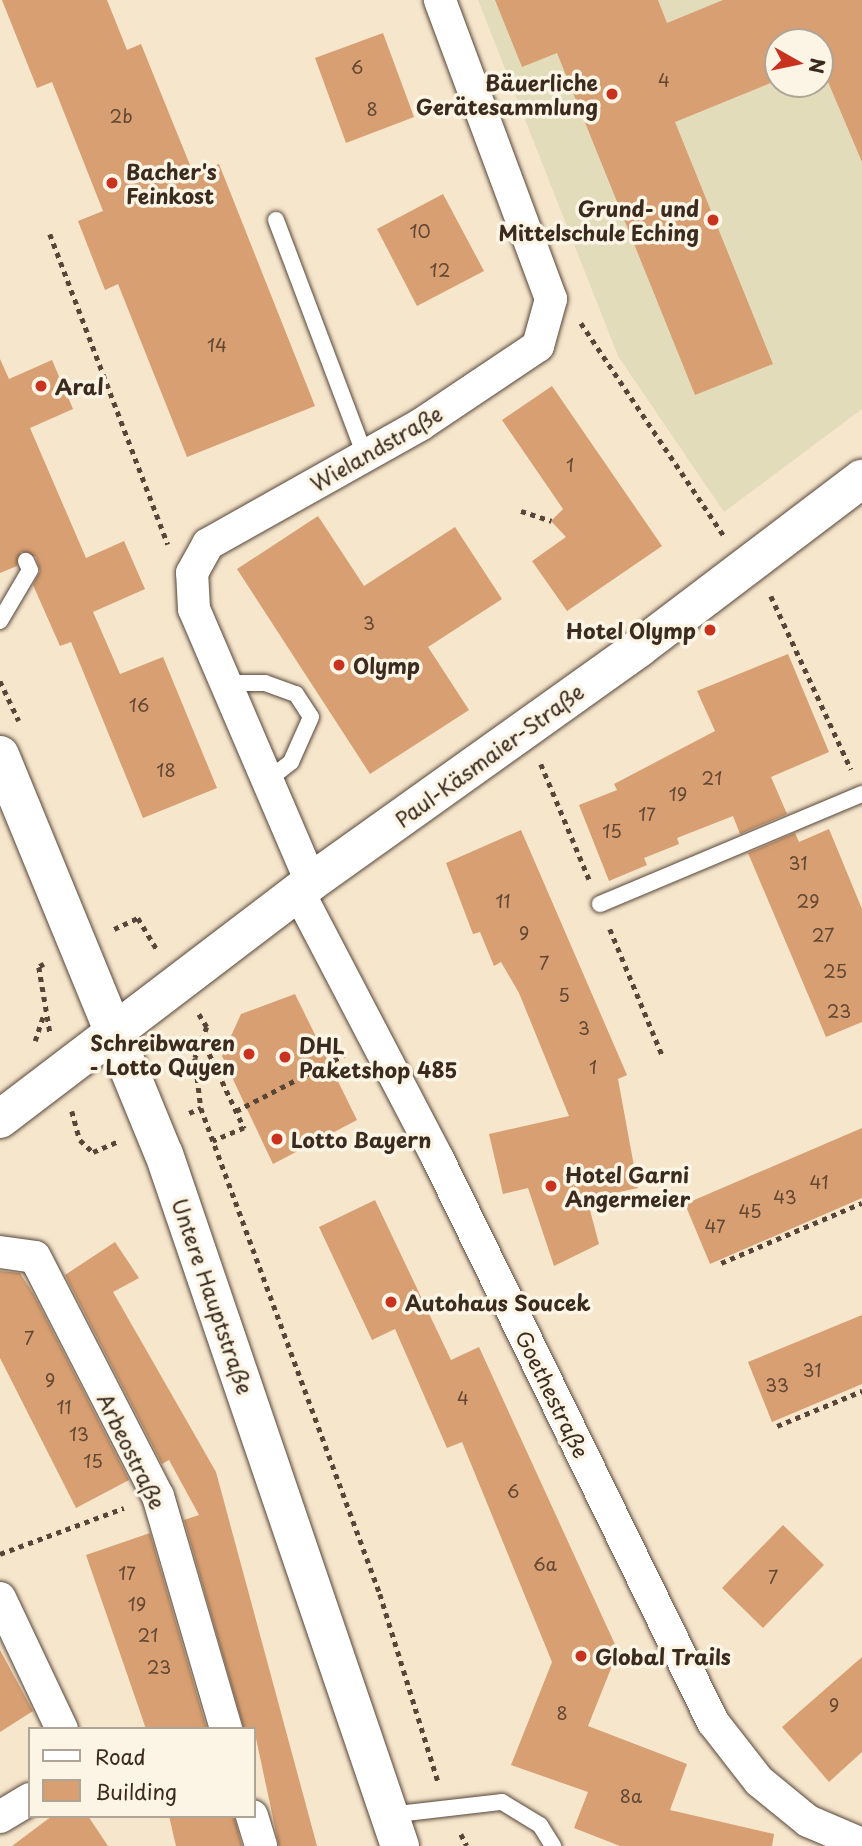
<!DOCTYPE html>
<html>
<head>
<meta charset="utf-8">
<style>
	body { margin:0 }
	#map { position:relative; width:862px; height:1846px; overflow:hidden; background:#f6e6cc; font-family:"Playpen Sans",sans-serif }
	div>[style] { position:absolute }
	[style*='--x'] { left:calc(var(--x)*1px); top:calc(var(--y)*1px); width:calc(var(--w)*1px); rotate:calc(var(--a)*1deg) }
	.built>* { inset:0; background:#e2dcba }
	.building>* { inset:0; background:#d89f72 }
	.path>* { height:4.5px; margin-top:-2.25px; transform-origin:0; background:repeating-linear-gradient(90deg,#574638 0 5px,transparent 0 10px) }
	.roads { filter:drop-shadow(0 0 2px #574638) drop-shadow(0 0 2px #574638) }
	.service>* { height:16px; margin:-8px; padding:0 8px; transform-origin:8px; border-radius:8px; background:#fff }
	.minor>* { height:32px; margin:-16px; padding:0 16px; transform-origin:16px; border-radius:16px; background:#fff }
	.tertiary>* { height:38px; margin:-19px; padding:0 19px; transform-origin:19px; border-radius:19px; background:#fff }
	.secondary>* { height:38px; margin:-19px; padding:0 19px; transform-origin:19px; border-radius:19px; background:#fff }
	.dots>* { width:19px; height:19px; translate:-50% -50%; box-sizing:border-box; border:4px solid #fcf5e5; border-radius:50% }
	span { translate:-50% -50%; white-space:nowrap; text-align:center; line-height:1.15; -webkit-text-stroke:7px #fcf5e5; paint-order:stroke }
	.number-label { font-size:18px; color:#624733 }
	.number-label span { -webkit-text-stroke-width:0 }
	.poi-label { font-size:21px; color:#3b2a1e; font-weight:700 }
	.right { translate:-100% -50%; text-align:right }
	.left { translate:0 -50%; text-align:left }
	.street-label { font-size:21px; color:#3b2a1e }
	.legend { position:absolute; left:28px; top:1727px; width:228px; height:91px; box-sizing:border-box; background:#fcf5e5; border:2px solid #afa495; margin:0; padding:9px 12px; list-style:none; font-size:21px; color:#3b2a1e }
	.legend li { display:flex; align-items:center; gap:14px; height:35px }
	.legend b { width:35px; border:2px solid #afa495 }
	.north { position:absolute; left:764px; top:28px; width:70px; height:70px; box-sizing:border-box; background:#fcf5e5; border:2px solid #afa495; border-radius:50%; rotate:99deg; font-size:19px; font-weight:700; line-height:28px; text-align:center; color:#3b2a1e }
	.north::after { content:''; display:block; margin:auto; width:24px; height:32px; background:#c8321e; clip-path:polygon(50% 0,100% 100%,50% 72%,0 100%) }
</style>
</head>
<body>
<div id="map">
	<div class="built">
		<i style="clip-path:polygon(evenodd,478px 0,862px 0,862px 409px,724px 512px,618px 356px,478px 0,778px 42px,820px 42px,820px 84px,778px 84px,778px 42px)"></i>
	</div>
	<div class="building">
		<i style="clip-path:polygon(2px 0,107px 0,127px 50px,141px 44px,194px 175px,219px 164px,315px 406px,187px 457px,118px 284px,105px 290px,78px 221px,103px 211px,52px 82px,37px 88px)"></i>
		<i style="clip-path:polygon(495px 0,658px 0,667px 23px,723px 0,862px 0,862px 162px,820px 63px,820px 42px,778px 42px,778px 80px,675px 122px,773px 364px,695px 395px,557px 53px,522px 67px)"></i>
		<i style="clip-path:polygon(383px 33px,414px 117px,346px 143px,315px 58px)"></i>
		<i style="clip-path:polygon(443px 194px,484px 271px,417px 306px,377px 229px)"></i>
		<i style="clip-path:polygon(0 359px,9px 379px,52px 360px,73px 409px,30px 428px,86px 558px,124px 541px,145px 589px,93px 612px,120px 674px,163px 657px,217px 788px,143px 818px,71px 642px,60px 646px,33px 585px,40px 571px,36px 557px,21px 552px,17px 566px,0 573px)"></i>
		<i style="clip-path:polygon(552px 386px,662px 546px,567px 611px,532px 561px,566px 537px,551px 521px,563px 509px,502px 420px)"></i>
		<i style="clip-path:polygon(318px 516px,364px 586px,455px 527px,502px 599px,428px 647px,469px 710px,370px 774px,237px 569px)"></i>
		<i style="clip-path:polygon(788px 654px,829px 752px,771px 777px,787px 814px,740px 834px,733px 816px,677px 838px,679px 844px,644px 858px,647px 865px,609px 881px,579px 805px,617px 790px,614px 784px,715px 731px,697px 691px)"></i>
		<i style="clip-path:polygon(829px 829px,862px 909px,862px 1022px,826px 1037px,748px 853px,795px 833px,799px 842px)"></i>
		<i style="clip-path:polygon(521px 830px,627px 1075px,618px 1079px,638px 1188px,587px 1199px,599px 1244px,554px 1266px,528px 1188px,503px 1194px,489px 1134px,569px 1116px,519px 993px,501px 962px,494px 966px,480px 932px,473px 934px,446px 863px)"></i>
		<i style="clip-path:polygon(295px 994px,357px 1120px,273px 1164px,222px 1056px,241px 1014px)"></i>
		<i style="clip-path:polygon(862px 1128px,862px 1198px,710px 1264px,685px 1204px)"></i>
		<i style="clip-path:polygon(375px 1200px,451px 1360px,479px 1347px,618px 1651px,588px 1726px,687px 1764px,670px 1810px,774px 1834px,772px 1846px,620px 1846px,574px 1828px,588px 1792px,511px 1765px,552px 1662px,462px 1442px,447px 1448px,395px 1329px,372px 1340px,319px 1227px)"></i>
		<i style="clip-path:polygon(115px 1242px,139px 1278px,113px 1292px,216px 1472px,317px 1846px,279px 1846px,254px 1729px,244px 1729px,184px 1520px,199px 1515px,169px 1460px,162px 1464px,65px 1275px)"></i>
		<i style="clip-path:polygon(0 1271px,20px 1273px,34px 1295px,129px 1480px,76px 1508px,0 1358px)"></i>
		<i style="clip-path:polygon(862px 1315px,862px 1384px,772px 1422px,748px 1362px)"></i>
		<i style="clip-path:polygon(783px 1525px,824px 1565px,763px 1628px,722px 1588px)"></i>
		<i style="clip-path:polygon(150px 1533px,207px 1729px,146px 1729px,86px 1555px)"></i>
		<i style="clip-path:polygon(0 1650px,33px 1711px,0 1732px)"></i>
		<i style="clip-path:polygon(862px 1657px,862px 1752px,829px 1782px,782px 1727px)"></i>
		<i style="clip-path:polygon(52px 1816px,88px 1816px,108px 1846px,12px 1846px)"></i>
		<i style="clip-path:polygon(169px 1816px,234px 1816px,242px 1846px,176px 1846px)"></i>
	</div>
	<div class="path">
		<i style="--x:50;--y:234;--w:332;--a:69.2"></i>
		<i style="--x:581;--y:323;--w:258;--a:56.1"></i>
		<i style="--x:521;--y:511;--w:32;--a:18"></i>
		<i style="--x:771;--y:596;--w:191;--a:65.2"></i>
		<i style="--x:0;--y:681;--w:44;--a:64.6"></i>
		<i style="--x:541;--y:764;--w:125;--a:67.3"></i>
		<i style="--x:114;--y:929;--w:26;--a:-25"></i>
		<i style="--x:138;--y:918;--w:39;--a:59"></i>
		<i style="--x:610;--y:929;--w:139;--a:67.5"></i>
		<i style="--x:44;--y:964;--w:6;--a:149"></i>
		<i style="--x:39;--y:967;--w:66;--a:80.4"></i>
		<i style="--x:199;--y:1014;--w:15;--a:58"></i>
		<i style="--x:207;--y:1027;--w:33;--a:111"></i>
		<i style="--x:195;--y:1058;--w:50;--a:83.2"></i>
		<i style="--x:201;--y:1108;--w:518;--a:69.78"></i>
		<i style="--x:380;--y:1594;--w:196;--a:72.8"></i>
		<i style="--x:201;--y:1036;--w:102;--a:64.9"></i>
		<i style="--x:244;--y:1128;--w:34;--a:157"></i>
		<i style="--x:35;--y:1041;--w:29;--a:-72"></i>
		<i style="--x:72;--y:1111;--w:30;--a:75"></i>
		<i style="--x:80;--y:1140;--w:18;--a:43"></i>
		<i style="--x:93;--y:1152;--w:28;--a:-23"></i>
		<i style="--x:236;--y:1111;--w:122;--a:-27.4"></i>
		<i style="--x:189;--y:1113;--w:13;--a:-23"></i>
		<i style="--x:721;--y:1263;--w:153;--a:-23.1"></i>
		<i style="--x:777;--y:1426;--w:92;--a:-22.4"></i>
		<i style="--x:0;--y:1554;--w:132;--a:-20.4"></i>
		<i style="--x:461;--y:1834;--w:13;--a:63"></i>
	</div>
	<div class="roads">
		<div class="service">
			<i style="--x:276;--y:220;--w:252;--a:69.3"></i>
			<i style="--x:0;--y:621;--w:59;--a:-59.5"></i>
			<i style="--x:30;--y:570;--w:10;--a:-114"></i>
			<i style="--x:225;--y:683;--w:40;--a:0"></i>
			<i style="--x:265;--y:683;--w:33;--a:20"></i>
			<i style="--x:296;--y:694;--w:27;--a:57"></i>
			<i style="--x:311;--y:717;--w:49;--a:114"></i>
			<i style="--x:291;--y:762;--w:31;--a:142"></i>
			<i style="--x:600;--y:904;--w:284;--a:-22.8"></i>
			<i style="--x:389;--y:1815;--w:114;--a:-6.6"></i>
			<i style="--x:502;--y:1802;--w:44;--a:31.2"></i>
			<i style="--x:540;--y:1825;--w:25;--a:58"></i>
		</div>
		<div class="minor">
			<i style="--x:311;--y:882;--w:297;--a:-113.2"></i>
			<i style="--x:194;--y:609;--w:36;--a:-93"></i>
			<i style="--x:192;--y:573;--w:33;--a:-61"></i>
			<i style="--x:208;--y:544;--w:243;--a:-29.3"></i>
			<i style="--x:420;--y:425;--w:142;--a:-33.8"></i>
			<i style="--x:538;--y:346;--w:49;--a:-74.5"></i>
			<i style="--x:551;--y:299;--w:319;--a:-110.4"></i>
			<i style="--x:299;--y:893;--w:300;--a:62.4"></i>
			<i style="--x:438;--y:1159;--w:627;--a:63.97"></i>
			<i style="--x:713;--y:1722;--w:75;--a:52.1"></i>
			<i style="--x:759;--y:1781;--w:63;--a:39.2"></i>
			<i style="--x:808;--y:1821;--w:59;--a:23.1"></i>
			<i style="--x:0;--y:1252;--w:35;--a:8"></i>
			<i style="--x:35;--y:1257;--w:269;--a:62.8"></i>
			<i style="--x:158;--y:1496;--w:243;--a:73.7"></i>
			<i style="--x:0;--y:1598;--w:145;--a:64.7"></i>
			<i style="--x:252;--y:1816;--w:31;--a:73"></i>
			<i style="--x:0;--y:1817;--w:35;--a:-31"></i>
		</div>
		<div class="tertiary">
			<i style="--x:0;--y:1119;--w:391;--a:-37.3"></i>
			<i style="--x:311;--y:882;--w:403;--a:-35.5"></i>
			<i style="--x:639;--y:648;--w:280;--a:-37.2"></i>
		</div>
		<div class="secondary">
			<i style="--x:0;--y:755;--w:431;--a:67.7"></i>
			<i style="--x:164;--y:1154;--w:731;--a:71.17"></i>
		</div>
	</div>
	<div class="dots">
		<i style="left:612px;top:94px;background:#c8321e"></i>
		<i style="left:112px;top:183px;background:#c8321e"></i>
		<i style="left:713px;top:220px;background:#c8321e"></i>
		<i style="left:41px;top:386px;background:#c8321e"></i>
		<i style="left:710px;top:630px;background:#c8321e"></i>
		<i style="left:339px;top:665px;background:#c8321e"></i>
		<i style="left:249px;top:1054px;background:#c8321e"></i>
		<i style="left:285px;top:1057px;background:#c8321e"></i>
		<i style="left:277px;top:1139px;background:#c8321e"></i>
		<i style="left:551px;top:1186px;background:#c8321e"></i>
		<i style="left:391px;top:1302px;background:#c8321e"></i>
		<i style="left:581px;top:1656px;background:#c8321e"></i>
	</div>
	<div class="number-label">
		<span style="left:357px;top:67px">6</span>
		<span style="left:664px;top:80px">4</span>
		<span style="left:372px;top:109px">8</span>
		<span style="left:121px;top:116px">2b</span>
		<span style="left:420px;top:231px">10</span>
		<span style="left:440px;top:270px">12</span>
		<span style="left:217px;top:345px">14</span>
		<span style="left:570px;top:465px">1</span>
		<span style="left:369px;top:623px">3</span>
		<span style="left:139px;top:705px">16</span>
		<span style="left:166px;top:770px">18</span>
		<span style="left:712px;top:778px">21</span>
		<span style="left:678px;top:794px">19</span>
		<span style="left:647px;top:814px">17</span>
		<span style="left:612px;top:831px">15</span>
		<span style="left:798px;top:863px">31</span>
		<span style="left:503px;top:901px">11</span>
		<span style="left:808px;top:901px">29</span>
		<span style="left:524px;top:933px">9</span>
		<span style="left:823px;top:935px">27</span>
		<span style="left:544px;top:963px">7</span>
		<span style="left:835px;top:971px">25</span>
		<span style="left:564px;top:995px">5</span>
		<span style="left:839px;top:1011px">23</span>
		<span style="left:584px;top:1028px">3</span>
		<span style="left:593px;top:1067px">1</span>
		<span style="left:819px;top:1182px">41</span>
		<span style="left:785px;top:1197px">43</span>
		<span style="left:750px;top:1211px">45</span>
		<span style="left:715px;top:1226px">47</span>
		<span style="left:29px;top:1338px">7</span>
		<span style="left:812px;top:1370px">31</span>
		<span style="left:50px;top:1380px">9</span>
		<span style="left:777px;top:1385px">33</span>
		<span style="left:463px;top:1398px">4</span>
		<span style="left:64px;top:1407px">11</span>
		<span style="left:79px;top:1434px">13</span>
		<span style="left:93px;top:1461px">15</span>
		<span style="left:513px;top:1491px">6</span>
		<span style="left:545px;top:1564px">6a</span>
		<span style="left:127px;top:1573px">17</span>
		<span style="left:773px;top:1577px">7</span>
		<span style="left:137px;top:1604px">19</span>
		<span style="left:148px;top:1635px">21</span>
		<span style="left:159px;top:1667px">23</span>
		<span style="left:834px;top:1705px">9</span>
		<span style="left:562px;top:1713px">8</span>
		<span style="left:631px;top:1796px">8a</span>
	</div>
	<div class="poi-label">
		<span class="right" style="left:598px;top:94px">Bäuerliche<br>Gerätesammlung</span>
		<span class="left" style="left:126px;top:183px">Bacher's<br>Feinkost</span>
		<span class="right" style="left:699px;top:220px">Grund- und<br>Mittelschule Eching</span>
		<span class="left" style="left:55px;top:386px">Aral</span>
		<span class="right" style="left:696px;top:630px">Hotel Olymp</span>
		<span class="left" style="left:353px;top:665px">Olymp</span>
		<span class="right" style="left:235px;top:1054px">Schreibwaren<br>- Lotto Quyen</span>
		<span class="left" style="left:299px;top:1057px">DHL<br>Paketshop 485</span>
		<span class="left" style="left:291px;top:1139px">Lotto Bayern</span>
		<span class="left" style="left:565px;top:1186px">Hotel Garni<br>Angermeier</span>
		<span class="left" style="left:405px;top:1302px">Autohaus Soucek</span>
		<span class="left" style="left:595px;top:1656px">Global Trails</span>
	</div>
	<div class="street-label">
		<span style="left:376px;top:448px;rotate:-30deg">Wielandstraße</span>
		<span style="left:489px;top:755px;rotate:-36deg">Paul-Käsmaier-Straße</span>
		<span style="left:213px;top:1296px;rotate:71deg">Untere Hauptstraße</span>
		<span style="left:553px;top:1394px;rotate:64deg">Goethestraße</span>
		<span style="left:132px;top:1451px;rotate:64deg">Arbeostraße</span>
	</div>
	<ul class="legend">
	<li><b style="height:9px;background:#fff"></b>Road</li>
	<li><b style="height:19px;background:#d89f72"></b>Building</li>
	</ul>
	<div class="north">N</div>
</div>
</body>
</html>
